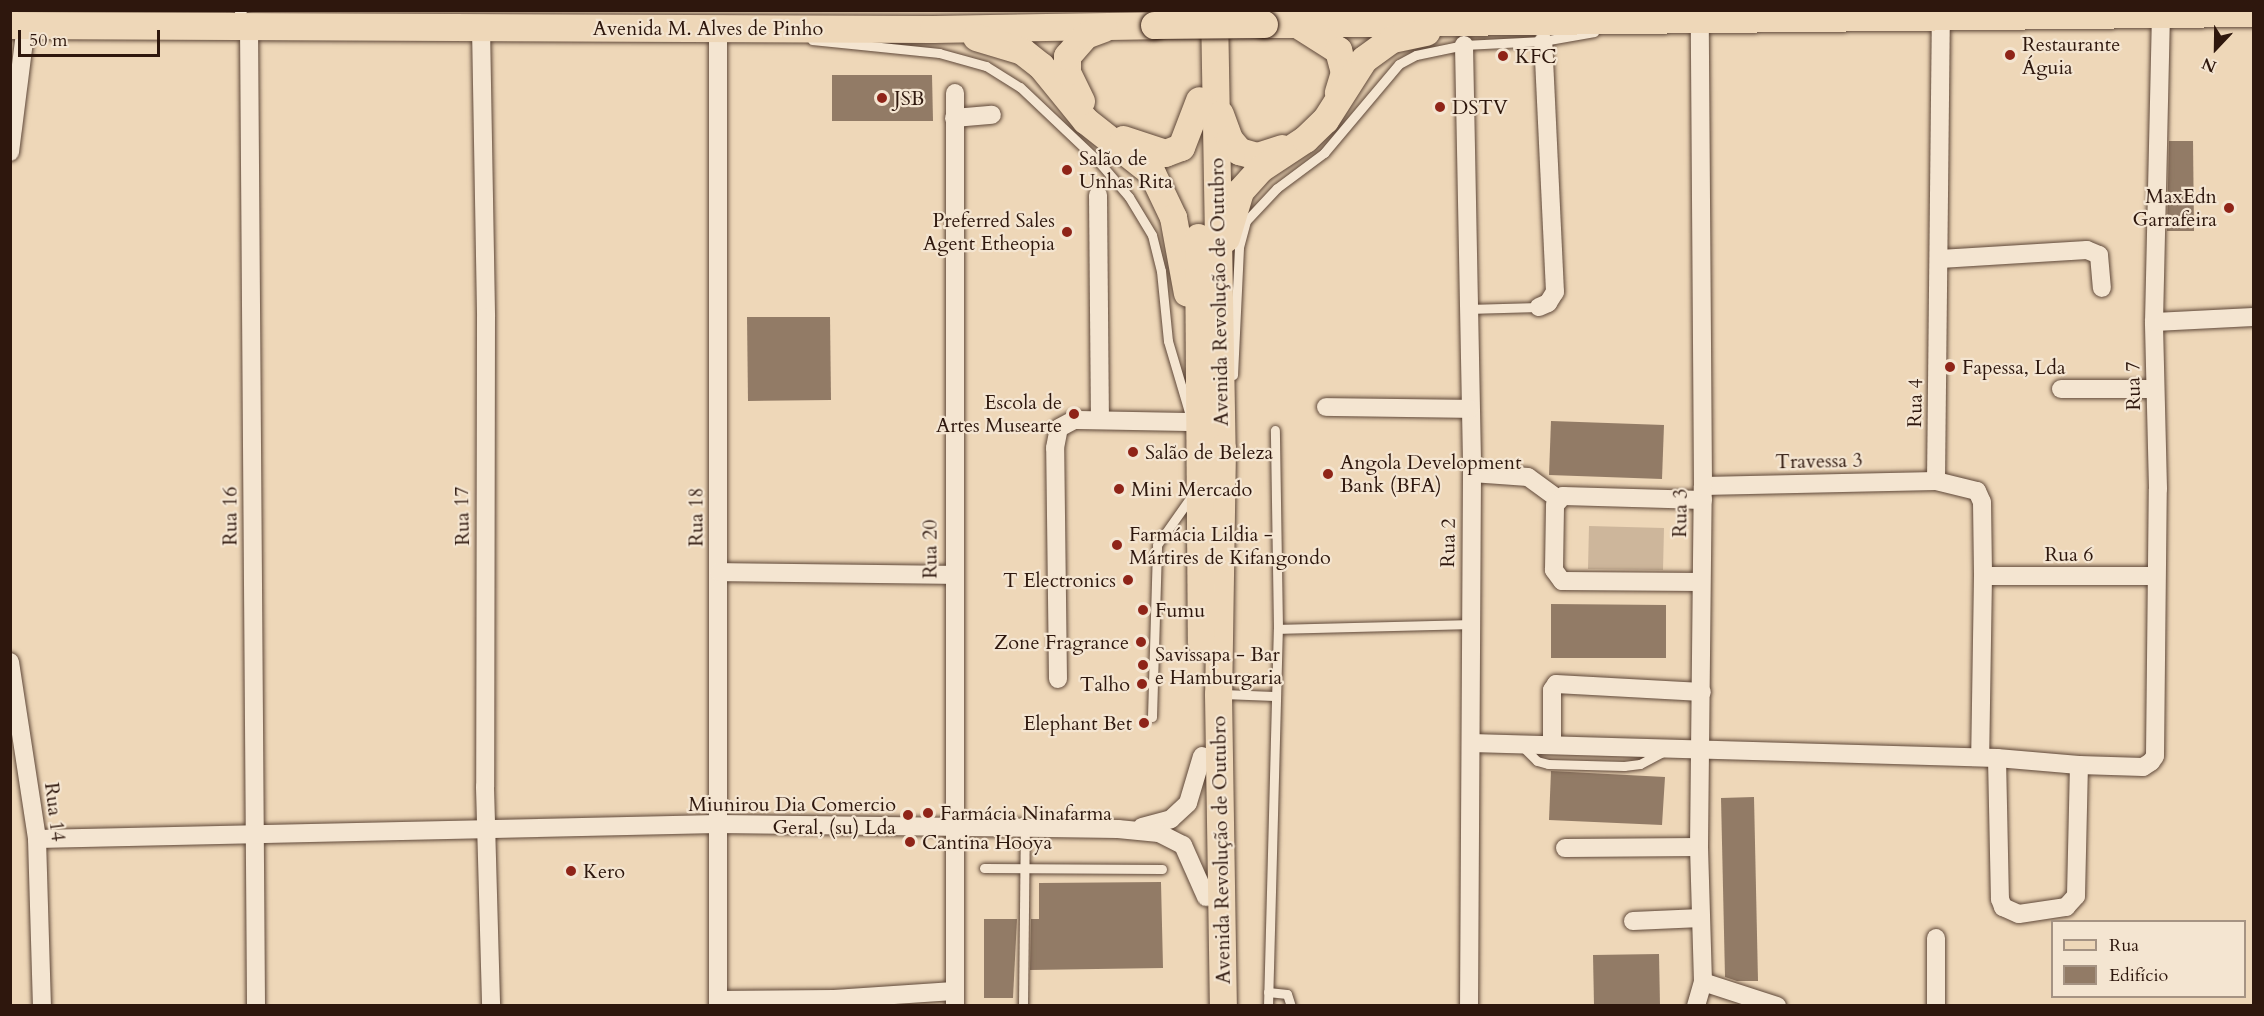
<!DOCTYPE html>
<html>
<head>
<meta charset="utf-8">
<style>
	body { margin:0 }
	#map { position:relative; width:2264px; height:1016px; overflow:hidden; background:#eed7b8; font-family:Cardo,serif }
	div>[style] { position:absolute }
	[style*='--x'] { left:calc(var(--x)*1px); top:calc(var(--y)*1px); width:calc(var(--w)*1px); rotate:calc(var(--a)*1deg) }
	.green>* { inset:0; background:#cdb69b }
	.building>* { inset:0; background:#927b66 }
	.roads { filter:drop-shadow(0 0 2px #5e4738) drop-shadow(0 0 2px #5e4738) }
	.service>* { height:9px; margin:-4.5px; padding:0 4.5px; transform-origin:4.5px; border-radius:4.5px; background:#f4e5d1 }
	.minor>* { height:18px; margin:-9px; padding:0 9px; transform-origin:9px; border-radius:9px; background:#f4e5d1 }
	.primary>* { height:27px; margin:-13.5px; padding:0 13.5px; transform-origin:13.5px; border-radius:13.5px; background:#eed7b8 }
	.bridges { filter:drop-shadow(0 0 2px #2e170d) drop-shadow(0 0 2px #2e170d) }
	.primary-bridge>* { height:27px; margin:-13.5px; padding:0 13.5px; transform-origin:13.5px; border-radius:13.5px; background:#eed7b8 }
	.dots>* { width:16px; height:16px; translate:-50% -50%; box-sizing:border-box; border:3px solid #f4e5d1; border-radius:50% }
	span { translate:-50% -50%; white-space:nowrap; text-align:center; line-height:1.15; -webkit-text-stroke:4.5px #f4e5d1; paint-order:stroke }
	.street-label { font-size:20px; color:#2e170d }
	.poi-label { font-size:20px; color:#2e170d }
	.left { translate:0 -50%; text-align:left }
	.right { translate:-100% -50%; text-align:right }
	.frame { position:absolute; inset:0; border:12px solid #2e170d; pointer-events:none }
	.legend { position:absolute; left:2051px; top:920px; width:195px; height:78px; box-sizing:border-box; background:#f4e5d1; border:2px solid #a59383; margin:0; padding:8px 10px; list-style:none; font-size:18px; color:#2e170d }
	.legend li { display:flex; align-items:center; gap:12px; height:30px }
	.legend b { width:30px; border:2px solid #a59383 }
	.north { position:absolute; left:2186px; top:18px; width:60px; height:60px; -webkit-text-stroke:4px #f4e5d1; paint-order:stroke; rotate:202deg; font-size:16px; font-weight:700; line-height:24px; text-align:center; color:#2e170d }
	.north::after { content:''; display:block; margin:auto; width:21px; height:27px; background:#2e170d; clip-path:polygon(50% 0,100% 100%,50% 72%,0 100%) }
	.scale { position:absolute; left:18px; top:30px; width:142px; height:27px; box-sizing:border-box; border:3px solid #2e170d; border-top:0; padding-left:8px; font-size:18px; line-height:21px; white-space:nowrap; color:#2e170d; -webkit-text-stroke:4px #f4e5d1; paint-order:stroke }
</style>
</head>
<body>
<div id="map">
	<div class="green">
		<i style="clip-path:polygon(1589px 526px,1664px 528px,1663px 570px,1588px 569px)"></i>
	</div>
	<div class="building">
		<i style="clip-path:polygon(832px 75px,932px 75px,933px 121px,832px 121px)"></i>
		<i style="clip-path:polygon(2169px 141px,2193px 141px,2194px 231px,2167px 231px)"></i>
		<i style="clip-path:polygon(747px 317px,830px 317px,831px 400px,748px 401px)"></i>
		<i style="clip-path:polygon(1551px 421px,1664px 425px,1662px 479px,1549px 475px)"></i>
		<i style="clip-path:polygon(1551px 604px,1666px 605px,1666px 658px,1551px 658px)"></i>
		<i style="clip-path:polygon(1551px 771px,1665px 777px,1662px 825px,1549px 820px)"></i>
		<i style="clip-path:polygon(1754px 797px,1758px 981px,1737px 981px,1725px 977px,1721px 798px)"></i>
		<i style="clip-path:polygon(1161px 882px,1163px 968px,1030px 970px,1031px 919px,1039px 919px,1039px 883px)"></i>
		<i style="clip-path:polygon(984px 919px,1017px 919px,1013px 998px,984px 998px)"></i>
		<i style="clip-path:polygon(1659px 954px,1660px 1005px,1594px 1005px,1593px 955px)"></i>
	</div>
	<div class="roads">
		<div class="service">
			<i style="--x:239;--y:12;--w:4;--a:-34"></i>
			<i style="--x:812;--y:40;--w:128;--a:5.8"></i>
			<i style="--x:939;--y:53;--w:49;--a:15.5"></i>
			<i style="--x:986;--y:66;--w:40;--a:32"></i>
			<i style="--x:1020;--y:87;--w:109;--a:43.5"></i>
			<i style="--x:1099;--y:162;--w:46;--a:49.4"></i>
			<i style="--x:1129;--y:197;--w:44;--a:58.8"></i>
			<i style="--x:1152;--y:235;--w:37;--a:76"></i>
			<i style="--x:1161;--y:271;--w:70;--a:84.3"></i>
			<i style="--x:1168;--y:341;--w:74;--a:73.5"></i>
			<i style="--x:1467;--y:309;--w:72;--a:-1.6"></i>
			<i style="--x:1233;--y:375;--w:128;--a:-87.3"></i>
			<i style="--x:1239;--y:247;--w:27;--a:-75"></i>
			<i style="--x:1246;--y:221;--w:45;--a:-46.8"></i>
			<i style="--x:1277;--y:188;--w:59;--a:-36.7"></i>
			<i style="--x:1324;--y:153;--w:116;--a:-49.9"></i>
			<i style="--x:1399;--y:64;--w:19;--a:-28"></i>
			<i style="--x:1416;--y:55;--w:49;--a:-11.8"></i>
			<i style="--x:1464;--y:45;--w:79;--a:-2.9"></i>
			<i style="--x:1543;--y:41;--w:52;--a:-10"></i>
			<i style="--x:1278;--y:629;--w:191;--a:-1.5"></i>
			<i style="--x:1221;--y:694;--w:55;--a:2.1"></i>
			<i style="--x:1152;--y:717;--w:172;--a:-88.3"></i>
			<i style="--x:1157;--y:545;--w:62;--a:-54.8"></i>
			<i style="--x:1522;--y:746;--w:21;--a:45"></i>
			<i style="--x:1537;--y:761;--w:11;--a:15"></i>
			<i style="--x:1548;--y:764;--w:76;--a:1.5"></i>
			<i style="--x:1624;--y:766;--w:16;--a:-7"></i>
			<i style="--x:1640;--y:764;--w:24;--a:-28"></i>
			<i style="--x:984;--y:868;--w:178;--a:0.3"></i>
			<i style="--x:1268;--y:992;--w:19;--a:6"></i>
			<i style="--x:1287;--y:994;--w:13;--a:72"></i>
			<i style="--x:1023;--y:1006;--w:179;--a:-89.4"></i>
			<i style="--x:1268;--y:1006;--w:377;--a:-88.5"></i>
			<i style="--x:1278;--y:629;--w:199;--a:-90.9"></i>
		</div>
		<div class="minor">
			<i style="--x:249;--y:25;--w:981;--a:89.59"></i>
			<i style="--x:481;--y:27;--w:290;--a:89"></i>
			<i style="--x:486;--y:317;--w:470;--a:90.1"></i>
			<i style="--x:485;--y:787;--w:219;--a:88.4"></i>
			<i style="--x:718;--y:28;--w:978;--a:90"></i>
			<i style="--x:1464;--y:45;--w:428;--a:88.9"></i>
			<i style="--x:1472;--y:473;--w:533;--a:90.32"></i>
			<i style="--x:954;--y:118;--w:38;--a:-5"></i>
			<i style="--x:10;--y:152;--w:128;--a:-82.8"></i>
			<i style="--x:1098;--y:195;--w:225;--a:89.5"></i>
			<i style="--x:1940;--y:259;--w:147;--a:-3.5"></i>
			<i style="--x:2087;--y:250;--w:13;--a:23"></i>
			<i style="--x:2099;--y:255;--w:33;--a:85"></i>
			<i style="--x:1539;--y:307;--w:10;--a:-24"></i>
			<i style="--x:1548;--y:303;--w:13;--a:-58"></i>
			<i style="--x:1555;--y:292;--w:251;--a:-92.7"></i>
			<i style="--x:2154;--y:322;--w:100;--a:-2.9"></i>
			<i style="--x:2061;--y:389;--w:94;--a:0"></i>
			<i style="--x:1326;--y:407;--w:143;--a:0.8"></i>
			<i style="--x:1472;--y:473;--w:56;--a:4.1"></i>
			<i style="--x:1528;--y:477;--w:36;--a:36"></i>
			<i style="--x:1936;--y:481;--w:465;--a:-89.4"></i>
			<i style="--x:1703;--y:486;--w:233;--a:-1.2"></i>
			<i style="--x:1936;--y:481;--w:42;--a:13.7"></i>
			<i style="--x:1977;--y:491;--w:12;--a:66"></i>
			<i style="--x:1982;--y:502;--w:74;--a:89.2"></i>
			<i style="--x:1983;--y:576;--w:181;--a:90.9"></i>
			<i style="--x:719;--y:572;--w:234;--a:0.7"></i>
			<i style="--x:1983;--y:576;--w:172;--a:0"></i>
			<i style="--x:1701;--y:582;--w:139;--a:-179.6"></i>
			<i style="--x:1562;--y:581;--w:14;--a:-126"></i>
			<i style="--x:1554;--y:570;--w:65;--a:-89.1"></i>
			<i style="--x:1555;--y:505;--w:12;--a:-48"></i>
			<i style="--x:1563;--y:496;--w:140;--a:1.6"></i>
			<i style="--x:10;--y:662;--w:179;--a:81.3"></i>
			<i style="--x:37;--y:839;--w:167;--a:88.3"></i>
			<i style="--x:1058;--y:679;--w:231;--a:-90.7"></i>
			<i style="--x:1055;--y:448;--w:20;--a:-79"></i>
			<i style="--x:1059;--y:428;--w:17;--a:-28"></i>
			<i style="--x:1074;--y:420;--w:118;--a:1"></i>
			<i style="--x:1471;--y:743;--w:526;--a:1.63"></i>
			<i style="--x:1997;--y:758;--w:82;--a:4.9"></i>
			<i style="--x:2079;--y:765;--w:64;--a:1.8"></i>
			<i style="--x:2143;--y:767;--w:9;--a:-32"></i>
			<i style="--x:2151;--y:762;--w:7;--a:-56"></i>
			<i style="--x:2155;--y:756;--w:267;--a:-89.4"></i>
			<i style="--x:2158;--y:489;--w:167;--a:-91.4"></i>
			<i style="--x:2154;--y:322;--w:307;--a:-88.7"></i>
			<i style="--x:1552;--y:745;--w:55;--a:-90"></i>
			<i style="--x:1552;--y:690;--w:7;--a:-56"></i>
			<i style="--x:1556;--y:684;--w:146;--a:3.1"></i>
			<i style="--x:1997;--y:758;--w:141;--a:88.8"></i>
			<i style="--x:2000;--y:899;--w:9;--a:69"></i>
			<i style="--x:2003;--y:907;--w:17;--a:24"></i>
			<i style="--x:2019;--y:914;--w:48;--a:-8.5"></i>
			<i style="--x:2066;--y:907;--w:15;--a:-48"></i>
			<i style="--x:2076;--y:896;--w:131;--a:-88.7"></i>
			<i style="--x:1142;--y:827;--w:30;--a:-15"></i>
			<i style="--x:1171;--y:819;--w:23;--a:-43"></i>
			<i style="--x:1188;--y:803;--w:49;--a:-73.4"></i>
			<i style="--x:37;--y:839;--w:681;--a:-1.26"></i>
			<i style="--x:718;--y:824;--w:400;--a:0.7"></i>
			<i style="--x:1118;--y:829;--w:41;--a:5.6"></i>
			<i style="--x:1159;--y:833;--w:27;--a:27"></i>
			<i style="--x:1183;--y:845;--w:57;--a:66.1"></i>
			<i style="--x:1565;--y:848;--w:134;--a:-0.4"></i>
			<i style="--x:1633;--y:921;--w:68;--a:-2.5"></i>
			<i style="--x:1936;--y:938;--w:68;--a:90"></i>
			<i style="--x:1703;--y:982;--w:78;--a:18"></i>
			<i style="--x:718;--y:1000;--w:116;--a:-0.5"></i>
			<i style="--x:834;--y:999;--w:120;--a:-3.8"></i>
			<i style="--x:955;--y:1006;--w:913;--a:-90"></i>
			<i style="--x:1696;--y:1006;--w:25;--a:-74"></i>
			<i style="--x:1703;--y:982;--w:135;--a:-91.7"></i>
			<i style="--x:1699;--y:847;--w:361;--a:-89.4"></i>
			<i style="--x:1703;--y:486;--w:466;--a:-90.4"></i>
		</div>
		<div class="primary">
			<i style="--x:1214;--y:10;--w:438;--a:89"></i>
			<i style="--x:1222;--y:448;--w:246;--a:90.9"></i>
			<i style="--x:1218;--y:694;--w:312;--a:89.1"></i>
			<i style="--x:1264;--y:24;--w:990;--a:-0.64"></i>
			<i style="--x:1297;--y:24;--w:49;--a:32.4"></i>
			<i style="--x:1338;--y:50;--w:23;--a:75"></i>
			<i style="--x:1344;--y:72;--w:21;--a:107"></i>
			<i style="--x:10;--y:25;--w:923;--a:0.25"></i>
			<i style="--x:933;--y:29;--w:221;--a:-1"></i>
			<i style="--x:976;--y:37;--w:48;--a:16.9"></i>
			<i style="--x:1022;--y:51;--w:24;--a:38"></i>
			<i style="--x:1041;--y:66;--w:70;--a:50.8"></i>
			<i style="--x:1085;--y:120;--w:85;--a:38.3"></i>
			<i style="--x:1152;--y:173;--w:49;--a:64.5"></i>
			<i style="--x:1173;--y:217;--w:77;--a:79.6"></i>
			<i style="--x:1081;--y:101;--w:32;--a:-116"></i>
			<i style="--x:1067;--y:72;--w:16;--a:-90"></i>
			<i style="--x:1067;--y:56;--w:28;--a:-49"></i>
			<i style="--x:1085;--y:35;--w:20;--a:-20"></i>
			<i style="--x:1220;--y:114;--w:27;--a:70"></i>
			<i style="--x:1229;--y:139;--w:16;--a:50"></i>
			<i style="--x:1239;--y:151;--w:19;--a:16"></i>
			<i style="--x:1257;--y:156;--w:26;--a:-18"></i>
			<i style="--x:1123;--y:139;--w:44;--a:18.4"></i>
			<i style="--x:1165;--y:153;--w:17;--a:-21"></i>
			<i style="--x:1181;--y:147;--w:50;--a:-69"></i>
			<i style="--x:1198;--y:237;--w:405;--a:89.6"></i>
			<i style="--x:1226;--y:238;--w:49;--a:-73.4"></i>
			<i style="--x:1240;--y:191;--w:31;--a:-48"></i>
			<i style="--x:1261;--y:168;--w:53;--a:-33.4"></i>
			<i style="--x:1305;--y:139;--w:28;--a:-44"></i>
			<i style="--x:1325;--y:120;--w:72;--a:-57.4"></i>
			<i style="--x:1364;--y:59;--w:34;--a:-36"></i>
			<i style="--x:1392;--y:39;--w:35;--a:-12"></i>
		</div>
	</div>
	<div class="bridges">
		<div class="primary-bridge">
			<i style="--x:1154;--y:25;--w:110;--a:-0.5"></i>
		</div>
	</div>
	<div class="dots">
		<i style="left:2010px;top:55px;background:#8f2418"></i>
		<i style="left:1503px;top:56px;background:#8f2418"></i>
		<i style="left:882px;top:98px;background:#8f2418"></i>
		<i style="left:1440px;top:107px;background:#8f2418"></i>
		<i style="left:1067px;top:170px;background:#8f2418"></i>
		<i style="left:2229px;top:208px;background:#8f2418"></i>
		<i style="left:1067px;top:232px;background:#8f2418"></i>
		<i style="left:1950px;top:367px;background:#8f2418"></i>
		<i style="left:1074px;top:414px;background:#8f2418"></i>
		<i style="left:1133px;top:452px;background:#8f2418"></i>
		<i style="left:1328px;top:474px;background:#8f2418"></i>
		<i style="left:1119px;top:489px;background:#8f2418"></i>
		<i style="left:1117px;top:545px;background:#8f2418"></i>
		<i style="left:1128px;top:580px;background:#8f2418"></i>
		<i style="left:1143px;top:610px;background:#8f2418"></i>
		<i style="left:1141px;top:642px;background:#8f2418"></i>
		<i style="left:1143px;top:665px;background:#8f2418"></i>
		<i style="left:1142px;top:684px;background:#8f2418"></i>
		<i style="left:1144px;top:723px;background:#8f2418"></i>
		<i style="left:928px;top:813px;background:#8f2418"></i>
		<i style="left:908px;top:815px;background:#8f2418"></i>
		<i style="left:910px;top:842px;background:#8f2418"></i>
		<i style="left:571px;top:871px;background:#8f2418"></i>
	</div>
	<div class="street-label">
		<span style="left:708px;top:28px">Avenida M. Alves de Pinho</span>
		<span style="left:1219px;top:292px;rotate:-91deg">Avenida Revolução de Outubro</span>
		<span style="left:2133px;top:386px;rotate:-91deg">Rua 7</span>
		<span style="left:1915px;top:403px;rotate:-89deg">Rua 4</span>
		<span style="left:1819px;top:461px;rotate:-1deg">Travessa 3</span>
		<span style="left:1680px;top:513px;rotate:-89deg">Rua 3</span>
		<span style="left:230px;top:516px;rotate:-90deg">Rua 16</span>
		<span style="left:462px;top:516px;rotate:-91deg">Rua 17</span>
		<span style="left:696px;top:517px;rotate:-90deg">Rua 18</span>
		<span style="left:1448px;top:543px;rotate:-89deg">Rua 2</span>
		<span style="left:930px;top:549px;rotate:-90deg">Rua 20</span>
		<span style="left:2069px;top:554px">Rua 6</span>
		<span style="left:55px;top:812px;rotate:83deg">Rua 14</span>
		<span style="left:1221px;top:850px;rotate:-91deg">Avenida Revolução de Outubro</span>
	</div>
	<div class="poi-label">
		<span class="left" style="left:2022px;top:56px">Restaurante<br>Águia</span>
		<span class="left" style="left:1515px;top:56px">KFC</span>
		<span class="left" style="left:894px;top:98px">JSB</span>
		<span class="left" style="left:1452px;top:107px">DSTV</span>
		<span class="left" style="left:1079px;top:170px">Salão de<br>Unhas Rita</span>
		<span class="right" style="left:2217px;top:208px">MaxEdn<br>Garrafeira</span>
		<span class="right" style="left:1055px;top:232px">Preferred Sales<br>Agent Etheopia</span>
		<span class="left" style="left:1962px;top:367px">Fapessa, Lda</span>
		<span class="right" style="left:1062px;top:414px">Escola de<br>Artes Musearte</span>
		<span class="left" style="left:1145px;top:452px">Salão de Beleza</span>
		<span class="left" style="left:1340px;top:474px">Angola Development<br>Bank (BFA)</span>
		<span class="left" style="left:1131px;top:489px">Mini Mercado</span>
		<span class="left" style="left:1129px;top:546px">Farmácia Lildia -<br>Mártires de Kifangondo</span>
		<span class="right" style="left:1116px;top:580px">T Electronics</span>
		<span class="left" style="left:1155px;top:610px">Fumu</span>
		<span class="right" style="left:1129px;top:642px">Zone Fragrance</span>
		<span class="left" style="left:1155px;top:666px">Savissapa - Bar<br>e Hamburgaria</span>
		<span class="right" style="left:1130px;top:684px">Talho</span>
		<span class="right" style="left:1132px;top:723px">Elephant Bet</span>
		<span class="right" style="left:896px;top:816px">Miunirou Dia Comercio<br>Geral, (su) Lda</span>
		<span class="left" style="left:940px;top:813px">Farmácia Ninafarma</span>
		<span class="left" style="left:922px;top:842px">Cantina Hooya</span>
		<span class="left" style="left:583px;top:871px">Kero</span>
	</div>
	<div class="frame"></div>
	<ul class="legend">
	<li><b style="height:8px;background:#eed7b8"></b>Rua</li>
	<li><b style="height:16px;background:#927b66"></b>Edifício</li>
	</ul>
	<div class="north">N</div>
	<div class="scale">50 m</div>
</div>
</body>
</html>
